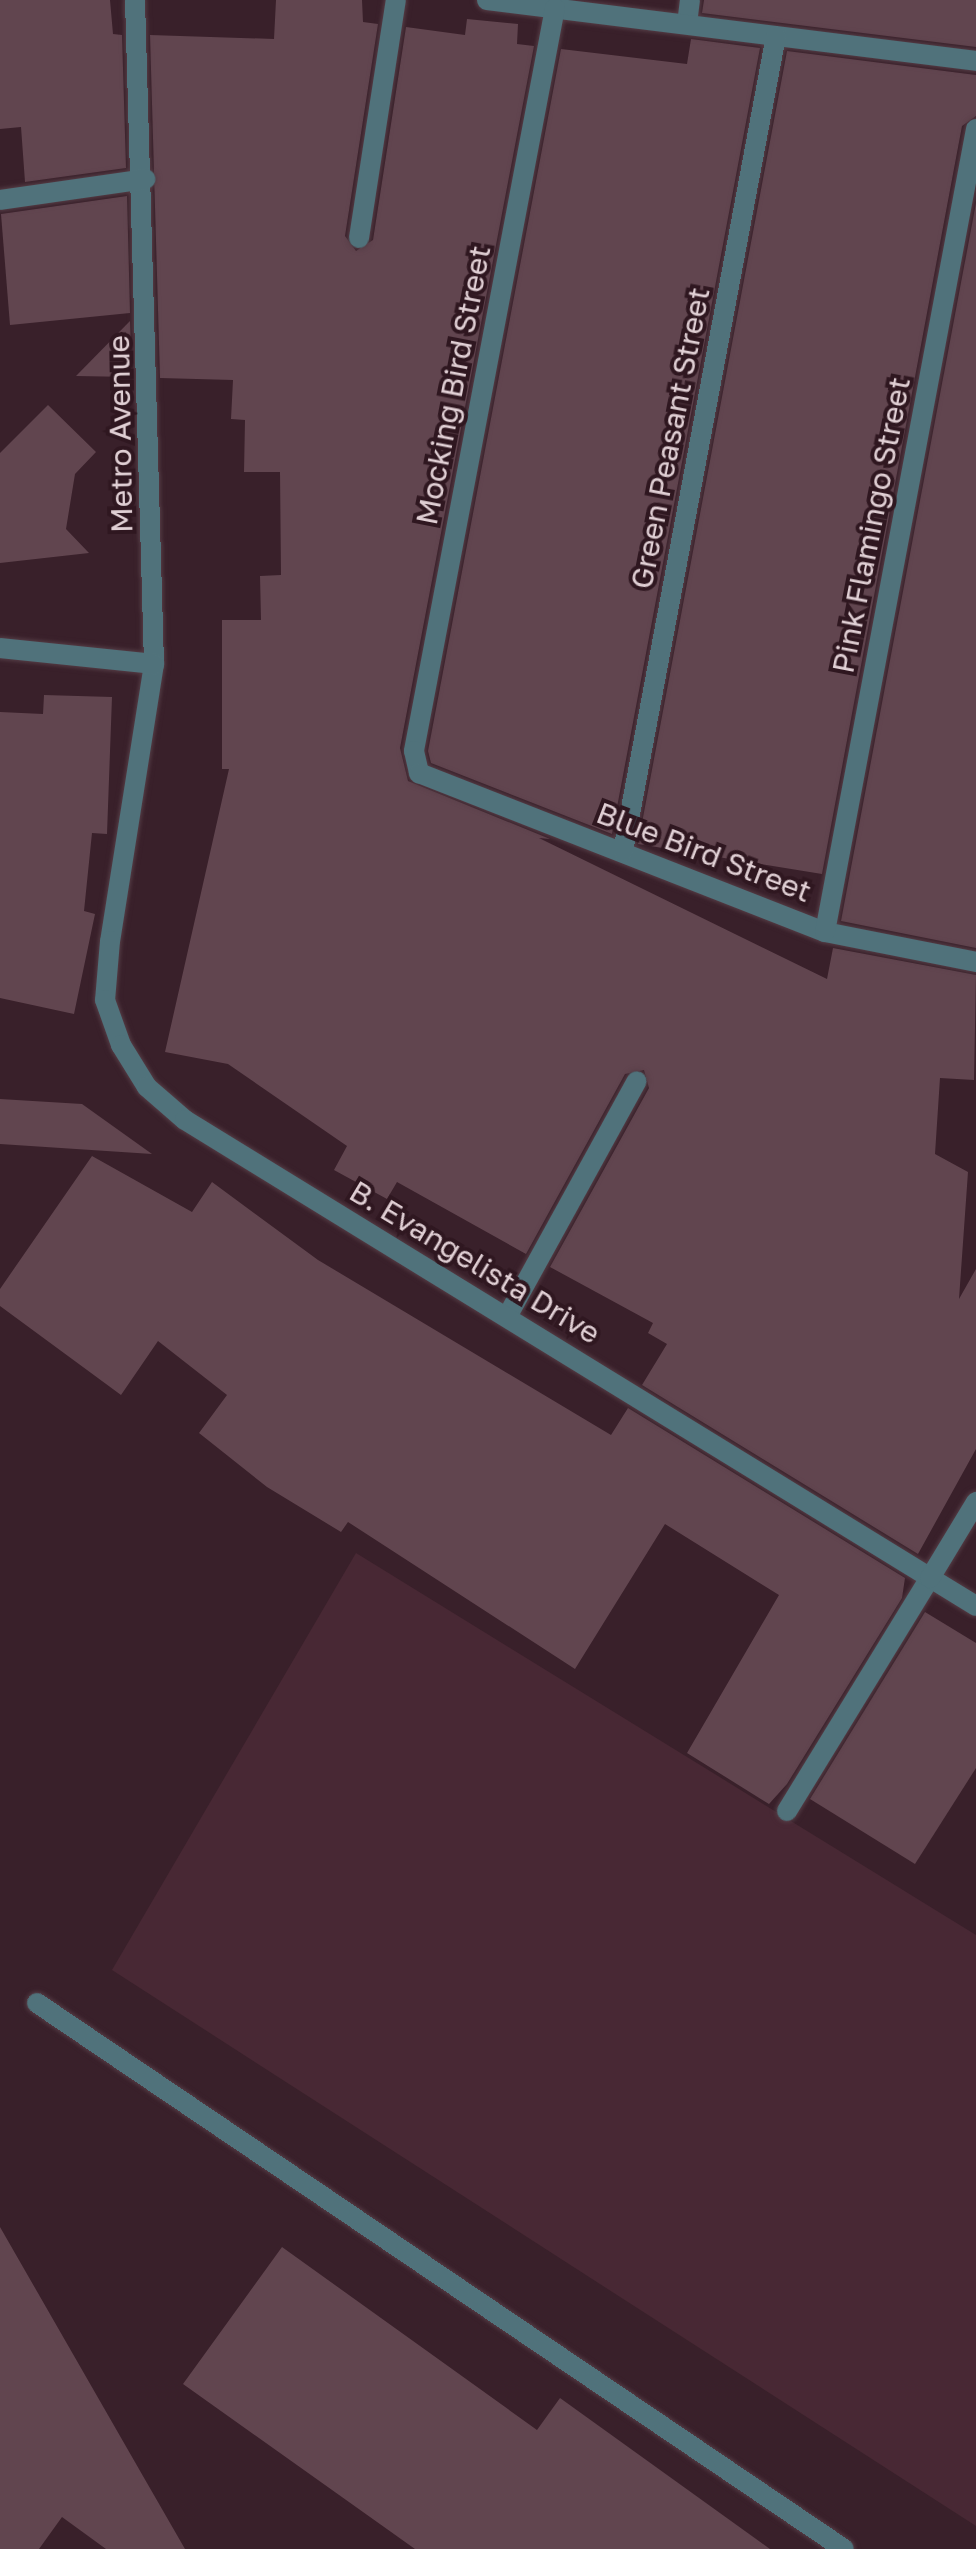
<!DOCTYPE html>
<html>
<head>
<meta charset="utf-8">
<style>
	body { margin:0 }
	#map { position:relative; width:976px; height:2549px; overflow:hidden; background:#39202a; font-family:"Golos Text",sans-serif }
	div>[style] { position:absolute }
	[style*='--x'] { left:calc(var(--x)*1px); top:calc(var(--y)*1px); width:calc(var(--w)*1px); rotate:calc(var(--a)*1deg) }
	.built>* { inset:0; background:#482834 }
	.building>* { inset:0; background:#61454f }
	.roads { filter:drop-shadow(0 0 2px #543c45) drop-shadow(0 0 2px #543c45) }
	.lane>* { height:20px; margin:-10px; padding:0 10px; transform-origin:10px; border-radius:10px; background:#50727b }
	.street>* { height:20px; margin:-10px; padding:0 10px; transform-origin:10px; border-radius:10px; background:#50727b }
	span { translate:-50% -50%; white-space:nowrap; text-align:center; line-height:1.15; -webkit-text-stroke:8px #2f1720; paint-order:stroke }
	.street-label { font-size:30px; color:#e0cfd4 }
</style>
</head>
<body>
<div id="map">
	<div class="built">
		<i style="clip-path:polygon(356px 1553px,976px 1935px,976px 2526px,112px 1970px)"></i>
	</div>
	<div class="building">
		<i style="clip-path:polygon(0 0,110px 0,113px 34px,122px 35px,126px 168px,25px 182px,21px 127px,0 129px)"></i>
		<i style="clip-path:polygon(276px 0,362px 0,363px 22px,378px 24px,345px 236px,356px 251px,373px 240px,406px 27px,465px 35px,467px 19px,518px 24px,517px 44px,534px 46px,400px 748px,408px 781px,550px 839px,539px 838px,827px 979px,833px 948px,976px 975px,974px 1080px,940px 1078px,935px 1154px,968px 1172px,959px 1299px,976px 1269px,976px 1449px,918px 1554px,642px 1385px,667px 1344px,648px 1333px,653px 1323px,550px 1267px,649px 1088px,644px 1070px,625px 1074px,526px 1254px,397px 1182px,387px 1199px,334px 1170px,347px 1146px,228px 1064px,165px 1052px,229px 769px,222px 769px,222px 620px,261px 620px,260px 576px,281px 575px,280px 472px,244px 472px,245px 420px,231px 419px,233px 380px,160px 378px,150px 35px,274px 39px)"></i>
		<i style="clip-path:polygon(704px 0,976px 0,976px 47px,702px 13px)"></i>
		<i style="clip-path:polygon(691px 39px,760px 48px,612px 834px,431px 763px,428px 751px,561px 49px,687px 64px)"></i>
		<i style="clip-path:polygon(787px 51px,976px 75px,976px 116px,962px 126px,822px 874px,638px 844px)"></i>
		<i style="clip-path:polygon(127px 196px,130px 313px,10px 325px,1px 214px)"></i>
		<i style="clip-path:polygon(976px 203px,976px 948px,841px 921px)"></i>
		<i style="clip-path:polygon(130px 321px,132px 377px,76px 376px)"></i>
		<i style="clip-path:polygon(48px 405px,96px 452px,75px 474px,66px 529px,89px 553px,0 563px,0 453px)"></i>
		<i style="clip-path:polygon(44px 695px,112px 697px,107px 834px,92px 833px,84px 911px,95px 914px,74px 1014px,0 998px,0 712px,43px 714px)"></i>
		<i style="clip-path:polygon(0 1099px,82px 1104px,152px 1154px,0 1144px)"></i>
		<i style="clip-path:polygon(92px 1156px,192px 1212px,212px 1182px,318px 1260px,611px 1435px,628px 1408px,905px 1578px,902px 1598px,787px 1784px,769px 1804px,687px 1753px,779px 1595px,665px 1524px,575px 1669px,348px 1522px,341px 1532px,267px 1487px,199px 1433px,227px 1395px,158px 1341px,121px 1395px,0 1306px,0 1289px)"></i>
		<i style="clip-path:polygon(925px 1612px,976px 1643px,976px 1768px,915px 1864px,810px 1799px)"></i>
		<i style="clip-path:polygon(0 2227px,147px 2483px,185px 2549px,106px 2549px,62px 2517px,39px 2549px,0 2549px)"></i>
		<i style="clip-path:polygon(282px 2247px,537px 2430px,560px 2398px,770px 2549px,415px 2549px,183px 2384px)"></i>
	</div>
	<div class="roads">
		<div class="lane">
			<i style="--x:687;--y:24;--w:24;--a:-83"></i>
			<i style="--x:507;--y:1317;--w:269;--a:-61.2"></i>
			<i style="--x:787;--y:1811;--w:273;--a:-58.5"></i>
			<i style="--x:37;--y:2003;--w:974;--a:34.08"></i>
		</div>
		<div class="street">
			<i style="--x:135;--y:0;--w:664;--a:88.36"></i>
			<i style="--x:154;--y:664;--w:280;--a:99"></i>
			<i style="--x:110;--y:941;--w:59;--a:94.8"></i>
			<i style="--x:105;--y:1000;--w:48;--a:70.4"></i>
			<i style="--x:121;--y:1045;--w:49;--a:58.2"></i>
			<i style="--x:147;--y:1087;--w:50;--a:41"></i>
			<i style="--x:185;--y:1120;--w:928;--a:31.57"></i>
			<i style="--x:487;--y:0;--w:493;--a:7.1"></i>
			<i style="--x:555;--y:8;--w:756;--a:100.75"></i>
			<i style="--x:414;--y:751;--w:23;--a:77"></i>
			<i style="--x:419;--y:773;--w:436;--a:21.4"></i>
			<i style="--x:825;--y:932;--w:154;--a:11.2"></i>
			<i style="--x:0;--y:200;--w:147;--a:-8.2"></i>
			<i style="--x:359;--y:238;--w:241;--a:-81.2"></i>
			<i style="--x:0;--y:648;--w:155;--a:5.9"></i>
			<i style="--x:623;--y:851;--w:829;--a:-79.37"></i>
			<i style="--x:825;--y:932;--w:817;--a:-79.35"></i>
			<i style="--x:930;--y:1578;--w:89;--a:-58.8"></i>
		</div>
	</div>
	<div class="street-label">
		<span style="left:453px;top:385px;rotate:-79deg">Mocking Bird Street</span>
		<span style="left:120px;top:434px;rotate:-91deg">Metro Avenue</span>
		<span style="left:670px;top:438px;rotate:-79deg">Green Peasant Street</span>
		<span style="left:871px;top:525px;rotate:-79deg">Pink Flamingo Street</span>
		<span style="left:704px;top:852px;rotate:21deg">Blue Bird Street</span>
		<span style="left:475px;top:1262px;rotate:31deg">B. Evangelista Drive</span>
	</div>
</div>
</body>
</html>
